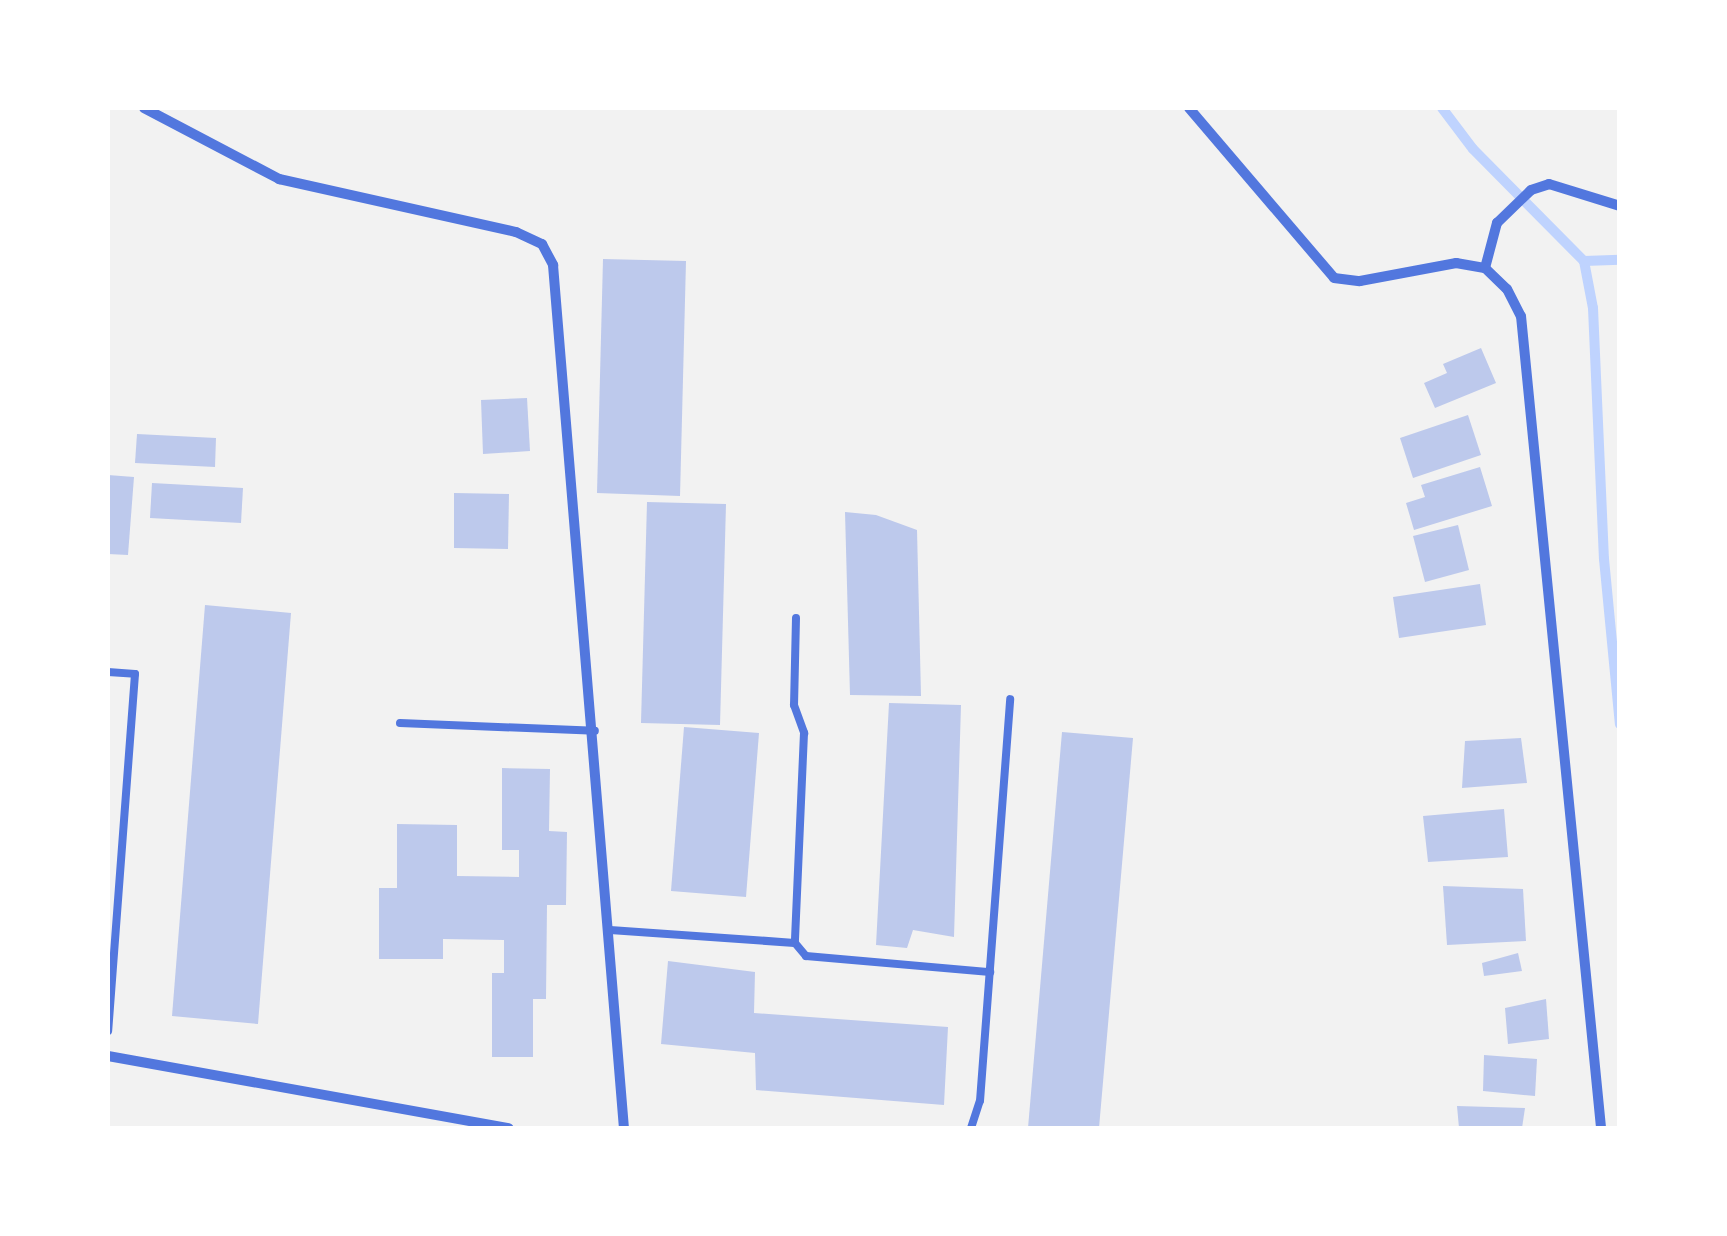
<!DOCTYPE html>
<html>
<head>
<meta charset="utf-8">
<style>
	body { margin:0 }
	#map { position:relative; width:1727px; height:1236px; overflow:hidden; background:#f2f2f2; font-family:"Titillium Web",sans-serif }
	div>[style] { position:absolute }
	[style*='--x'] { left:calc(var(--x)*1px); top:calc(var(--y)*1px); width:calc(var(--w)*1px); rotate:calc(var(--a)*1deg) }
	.stream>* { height:10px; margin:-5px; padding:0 5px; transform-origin:5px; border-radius:5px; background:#bfd3fe }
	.building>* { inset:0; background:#bdc9ec }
	.service>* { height:8px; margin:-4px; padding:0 4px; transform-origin:4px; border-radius:4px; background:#5277de }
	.minor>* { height:10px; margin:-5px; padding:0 5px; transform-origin:5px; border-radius:5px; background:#5277de }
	span { translate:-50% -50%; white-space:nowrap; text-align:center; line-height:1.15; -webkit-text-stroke:9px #fff; paint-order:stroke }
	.frame { position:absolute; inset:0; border:110px solid #fff; pointer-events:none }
</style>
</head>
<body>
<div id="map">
	<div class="stream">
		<i style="--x:1442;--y:108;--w:51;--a:52.9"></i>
		<i style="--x:1473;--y:149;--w:158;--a:45.3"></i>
		<i style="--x:1584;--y:261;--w:48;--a:79.2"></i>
		<i style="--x:1593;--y:308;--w:251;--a:87.5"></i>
		<i style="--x:1604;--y:559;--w:166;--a:84.5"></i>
		<i style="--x:1584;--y:261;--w:36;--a:-2"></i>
	</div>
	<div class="building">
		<i style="clip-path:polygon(603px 259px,686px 261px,680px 496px,597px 493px)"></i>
		<i style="clip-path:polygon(1481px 348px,1496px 383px,1435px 408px,1424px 383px,1447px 373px,1443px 364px)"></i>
		<i style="clip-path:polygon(527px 398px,530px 451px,483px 454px,481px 400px)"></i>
		<i style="clip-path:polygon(1468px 415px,1481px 455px,1413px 478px,1400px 438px)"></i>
		<i style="clip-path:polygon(137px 434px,216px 438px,215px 467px,135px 463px)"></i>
		<i style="clip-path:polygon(1480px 467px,1492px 506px,1414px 530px,1406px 503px,1425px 497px,1421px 485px)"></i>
		<i style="clip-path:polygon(108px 475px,134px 477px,128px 555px,108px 554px)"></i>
		<i style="clip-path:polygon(152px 483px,243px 488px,241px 523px,150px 518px)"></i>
		<i style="clip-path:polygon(454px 493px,509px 494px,508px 549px,454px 548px)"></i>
		<i style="clip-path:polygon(647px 502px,726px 504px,720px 725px,641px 723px)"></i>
		<i style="clip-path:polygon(845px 512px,876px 515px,917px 530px,921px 696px,850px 695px)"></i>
		<i style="clip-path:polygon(1458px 525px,1469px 570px,1425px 582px,1413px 536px)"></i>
		<i style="clip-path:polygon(1480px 584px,1486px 625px,1399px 638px,1393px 597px)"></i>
		<i style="clip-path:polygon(205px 605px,291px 613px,258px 1024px,172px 1016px)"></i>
		<i style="clip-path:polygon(889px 703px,961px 705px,954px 937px,913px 930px,907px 948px,876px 945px)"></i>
		<i style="clip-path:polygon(684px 727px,759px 733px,746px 897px,671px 891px)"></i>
		<i style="clip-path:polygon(1062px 732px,1133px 738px,1099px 1128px,1028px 1128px)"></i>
		<i style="clip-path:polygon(1521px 738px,1527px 783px,1462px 788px,1465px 741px)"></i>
		<i style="clip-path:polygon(502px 768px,550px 769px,549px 831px,567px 832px,566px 905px,547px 905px,546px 999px,533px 999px,533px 1057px,492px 1057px,492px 973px,504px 973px,504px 940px,443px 939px,443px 959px,379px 959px,379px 888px,397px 888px,397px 824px,457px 825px,457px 876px,519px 877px,519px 850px,502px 850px)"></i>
		<i style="clip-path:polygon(1504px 809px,1508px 857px,1428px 862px,1423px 816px)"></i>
		<i style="clip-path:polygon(1443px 886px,1523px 889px,1526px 941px,1447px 945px)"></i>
		<i style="clip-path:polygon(1518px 953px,1522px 971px,1484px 976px,1482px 963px)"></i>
		<i style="clip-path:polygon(668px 961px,755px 972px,754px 1013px,948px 1027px,944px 1105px,756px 1090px,755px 1053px,661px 1044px)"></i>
		<i style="clip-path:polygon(1546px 999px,1549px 1039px,1508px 1044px,1505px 1008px)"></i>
		<i style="clip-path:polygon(1484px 1055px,1537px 1059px,1535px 1096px,1483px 1091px)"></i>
		<i style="clip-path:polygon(1457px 1106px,1525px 1108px,1522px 1128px,1459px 1128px)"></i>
	</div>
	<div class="service">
		<i style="--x:796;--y:618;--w:87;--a:91.3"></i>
		<i style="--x:794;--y:705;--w:30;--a:70"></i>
		<i style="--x:804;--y:733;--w:210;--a:92.5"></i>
		<i style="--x:795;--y:943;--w:17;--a:50"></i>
		<i style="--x:806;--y:956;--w:185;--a:5"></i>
		<i style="--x:108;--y:672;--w:27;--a:4"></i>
		<i style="--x:135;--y:674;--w:358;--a:94.3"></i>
		<i style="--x:400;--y:723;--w:195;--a:2.3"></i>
		<i style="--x:610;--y:930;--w:185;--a:4"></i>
		<i style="--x:971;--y:1128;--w:28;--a:-72"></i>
		<i style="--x:980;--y:1101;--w:403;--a:-85.7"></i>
	</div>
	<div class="minor">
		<i style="--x:144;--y:108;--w:153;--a:27.7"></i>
		<i style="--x:279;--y:179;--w:243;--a:12.6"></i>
		<i style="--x:516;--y:232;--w:29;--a:25"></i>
		<i style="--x:542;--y:244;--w:24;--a:62"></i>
		<i style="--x:553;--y:265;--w:866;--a:85.3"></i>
		<i style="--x:1189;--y:108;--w:223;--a:49.5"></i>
		<i style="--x:1334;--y:278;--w:26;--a:7"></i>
		<i style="--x:1360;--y:281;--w:98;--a:-10.6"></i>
		<i style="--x:1456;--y:263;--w:29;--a:10"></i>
		<i style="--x:1485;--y:268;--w:30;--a:44"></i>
		<i style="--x:1507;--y:289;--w:30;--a:63"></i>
		<i style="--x:1521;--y:316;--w:816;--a:84.37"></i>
		<i style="--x:1485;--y:268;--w:47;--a:-75.1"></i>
		<i style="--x:1497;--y:223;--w:47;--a:-44.1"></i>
		<i style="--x:1531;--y:190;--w:19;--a:-18"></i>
		<i style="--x:1549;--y:184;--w:74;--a:17.2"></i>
		<i style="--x:108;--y:1056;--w:407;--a:10.2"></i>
	</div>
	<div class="frame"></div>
</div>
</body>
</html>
